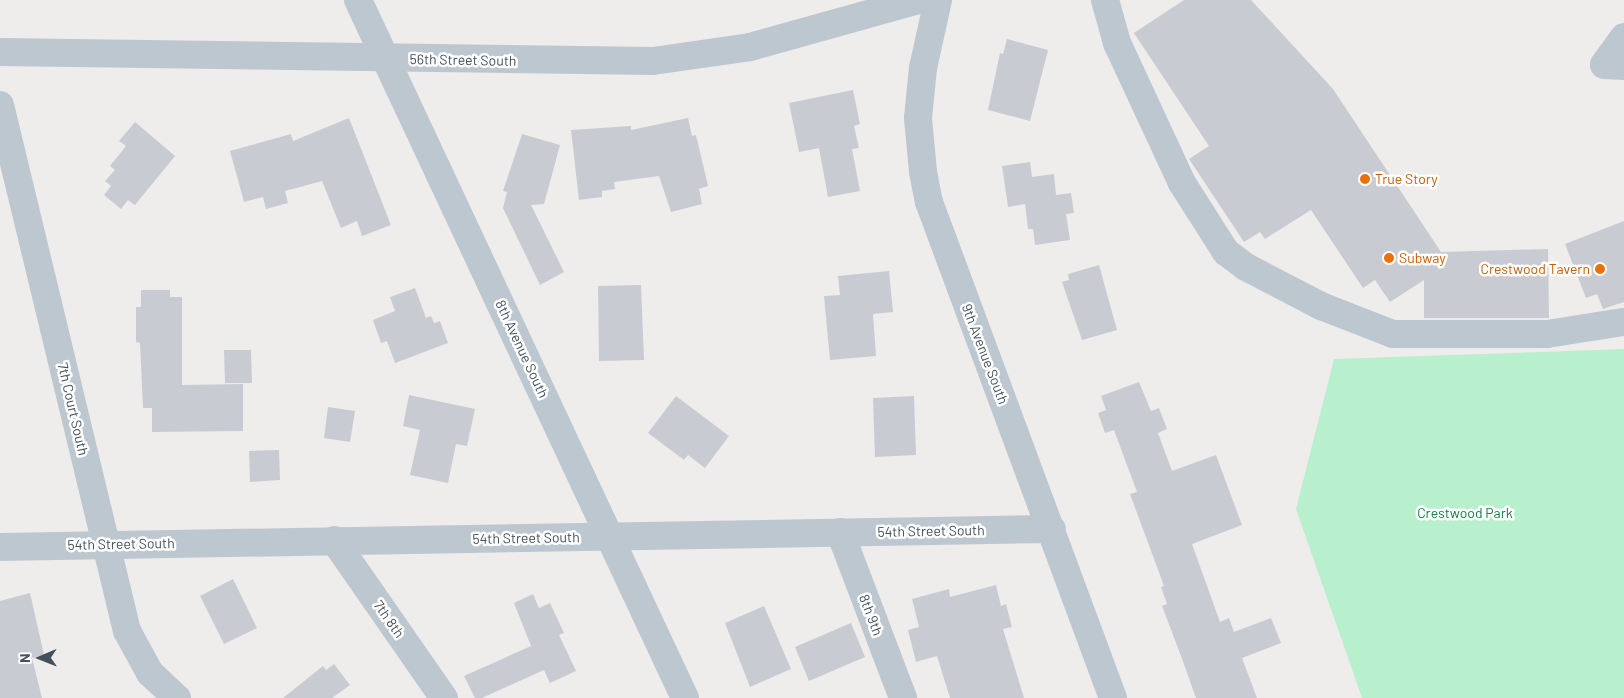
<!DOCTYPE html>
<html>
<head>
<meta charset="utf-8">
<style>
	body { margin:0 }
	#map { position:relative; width:1624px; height:698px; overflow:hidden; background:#efecec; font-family:Barlow,sans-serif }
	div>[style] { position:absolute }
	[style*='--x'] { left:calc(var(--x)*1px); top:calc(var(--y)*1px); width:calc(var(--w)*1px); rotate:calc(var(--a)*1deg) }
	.green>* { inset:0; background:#b8f0ce }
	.building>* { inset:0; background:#c9cbd2 }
	.minor>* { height:28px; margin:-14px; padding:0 14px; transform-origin:14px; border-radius:14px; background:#bcc7d0 }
	.dots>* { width:14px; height:14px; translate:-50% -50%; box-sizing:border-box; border:2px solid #fff; border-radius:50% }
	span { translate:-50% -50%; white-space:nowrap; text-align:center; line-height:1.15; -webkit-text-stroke:5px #fff; paint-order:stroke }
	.street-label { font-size:14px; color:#44505a }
	.food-label { font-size:14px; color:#c56008 }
	.left { translate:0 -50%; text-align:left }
	.right { translate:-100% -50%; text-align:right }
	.park-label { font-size:14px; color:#137d49 }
	.north { position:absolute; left:15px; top:633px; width:50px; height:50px; -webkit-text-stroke:4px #fff; paint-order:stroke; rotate:269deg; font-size:14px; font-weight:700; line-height:20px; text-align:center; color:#44505a }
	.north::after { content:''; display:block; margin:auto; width:18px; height:22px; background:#44505a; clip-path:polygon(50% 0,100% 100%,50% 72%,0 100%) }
</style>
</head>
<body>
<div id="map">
	<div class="green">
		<i style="clip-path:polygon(1624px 349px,1624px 698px,1362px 698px,1296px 509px,1334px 359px)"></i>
	</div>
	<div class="building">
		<i style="clip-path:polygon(1184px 0,1251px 0,1333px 89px,1441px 252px,1548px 249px,1549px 318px,1424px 318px,1424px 280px,1390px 302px,1375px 280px,1363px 288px,1311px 210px,1265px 239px,1260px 232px,1244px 242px,1189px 159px,1209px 146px,1134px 33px)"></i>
		<i style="clip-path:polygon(1007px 39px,1048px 50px,1030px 121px,988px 110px,1000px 53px,1003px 54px)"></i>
		<i style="clip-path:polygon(853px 90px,860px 124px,854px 126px,859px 148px,852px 149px,860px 191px,828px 197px,819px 148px,799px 152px,789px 103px)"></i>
		<i style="clip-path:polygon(349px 118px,391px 225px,362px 236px,357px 221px,341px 228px,322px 181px,285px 191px,288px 203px,266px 209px,263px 197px,244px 202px,230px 151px,291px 134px,293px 141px)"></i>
		<i style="clip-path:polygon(688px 118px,692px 136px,696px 135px,708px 186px,699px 189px,702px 204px,671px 212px,659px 176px,614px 182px,615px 189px,602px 191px,602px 197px,579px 200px,571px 130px,631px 126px,631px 130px)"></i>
		<i style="clip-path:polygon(135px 122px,175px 156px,135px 205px,128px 200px,121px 209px,104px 195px,111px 186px,105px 181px,115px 170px,110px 166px,126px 146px,119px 141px)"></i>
		<i style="clip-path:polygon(522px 134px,560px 145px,544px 204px,531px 205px,564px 272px,540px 285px,503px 208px,507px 192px,503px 191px)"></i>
		<i style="clip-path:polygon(1030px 162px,1032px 177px,1054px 174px,1056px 195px,1071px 193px,1074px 213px,1066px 214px,1070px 240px,1035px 245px,1033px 229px,1028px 229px,1025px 204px,1008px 207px,1002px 166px)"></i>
		<i style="clip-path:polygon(1624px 221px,1624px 302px,1603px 309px,1597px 294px,1586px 298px,1565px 244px)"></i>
		<i style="clip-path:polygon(1099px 265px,1117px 330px,1082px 340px,1062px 282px,1069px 280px,1068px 274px)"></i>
		<i style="clip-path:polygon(889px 271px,893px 312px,873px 314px,876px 356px,830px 360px,824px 296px,840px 295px,838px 276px)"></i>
		<i style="clip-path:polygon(641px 285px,644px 360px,599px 361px,598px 286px)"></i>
		<i style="clip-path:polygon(415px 288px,426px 318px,431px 316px,434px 323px,440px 321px,448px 343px,395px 363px,387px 341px,381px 343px,373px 320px,395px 311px,390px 297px)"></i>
		<i style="clip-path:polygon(141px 290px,170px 290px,170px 297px,182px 297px,182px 385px,243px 384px,243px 431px,152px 432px,152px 408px,143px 408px,140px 343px,136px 342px,136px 307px,141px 307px)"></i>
		<i style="clip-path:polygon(224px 350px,251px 350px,252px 383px,225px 383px)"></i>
		<i style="clip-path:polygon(1139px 382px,1151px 411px,1159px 408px,1167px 429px,1158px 433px,1172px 471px,1216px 455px,1242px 525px,1192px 544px,1220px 622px,1229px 618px,1234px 632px,1271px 618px,1281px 643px,1242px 658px,1257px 698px,1196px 698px,1181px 656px,1162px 606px,1167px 604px,1161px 587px,1164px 586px,1130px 494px,1137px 492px,1114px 430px,1105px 433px,1098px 413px,1106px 410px,1101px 396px)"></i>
		<i style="clip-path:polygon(409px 395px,475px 409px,467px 446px,456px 444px,448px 483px,410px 475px,420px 430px,403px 426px)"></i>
		<i style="clip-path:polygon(676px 396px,729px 436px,705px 468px,688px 455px,684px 460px,648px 433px)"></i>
		<i style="clip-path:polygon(914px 396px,916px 455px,875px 457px,873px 398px)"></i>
		<i style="clip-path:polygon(328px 407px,355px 411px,350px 442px,324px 438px)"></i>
		<i style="clip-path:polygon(279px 450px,280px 480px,250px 482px,249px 451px)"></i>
		<i style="clip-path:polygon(233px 579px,257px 628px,224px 644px,200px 596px)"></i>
		<i style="clip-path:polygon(996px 585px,1001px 606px,1006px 604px,1012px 627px,1003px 629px,1024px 698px,950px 698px,937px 656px,916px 662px,908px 630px,919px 627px,912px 599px,949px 589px,950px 597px)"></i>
		<i style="clip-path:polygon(30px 593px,44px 655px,32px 658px,42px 698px,0 698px,0 601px)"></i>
		<i style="clip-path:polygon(533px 594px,539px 608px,550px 603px,564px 633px,559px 635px,576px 671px,550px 683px,544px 670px,482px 698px,475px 698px,464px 676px,531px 646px,514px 603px)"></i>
		<i style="clip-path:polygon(764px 606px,791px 669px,750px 687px,725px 623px)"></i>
		<i style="clip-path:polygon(851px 623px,865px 657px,809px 681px,795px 647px)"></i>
		<i style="clip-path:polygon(334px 664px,350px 685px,332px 698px,283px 698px,323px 666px,326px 670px)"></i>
	</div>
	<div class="minor">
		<i style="--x:358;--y:0;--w:771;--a:64.9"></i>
		<i style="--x:938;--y:0;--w:70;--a:102.4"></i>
		<i style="--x:923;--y:68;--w:50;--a:95.7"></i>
		<i style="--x:918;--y:118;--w:54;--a:84.7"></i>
		<i style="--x:923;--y:172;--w:31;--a:79"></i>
		<i style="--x:929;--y:202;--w:529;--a:69.65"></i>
		<i style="--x:1105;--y:0;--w:45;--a:74.4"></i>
		<i style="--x:1117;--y:43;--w:154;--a:65.1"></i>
		<i style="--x:1182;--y:183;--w:82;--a:57.5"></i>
		<i style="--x:1226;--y:252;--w:25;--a:37"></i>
		<i style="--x:1246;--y:267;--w:85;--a:27.5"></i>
		<i style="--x:1321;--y:306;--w:77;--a:21.3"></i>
		<i style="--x:1393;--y:334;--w:154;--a:0"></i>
		<i style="--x:1547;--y:334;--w:78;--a:-8.9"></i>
		<i style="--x:1624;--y:37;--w:34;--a:126"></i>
		<i style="--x:1604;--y:65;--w:20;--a:3"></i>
		<i style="--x:0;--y:52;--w:653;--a:0.79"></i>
		<i style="--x:653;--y:61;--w:98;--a:-8.2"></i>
		<i style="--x:750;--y:47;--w:174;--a:-15.6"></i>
		<i style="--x:0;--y:105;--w:541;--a:76.43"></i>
		<i style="--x:127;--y:631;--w:48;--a:61.3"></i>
		<i style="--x:150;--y:673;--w:37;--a:43"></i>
		<i style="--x:840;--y:532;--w:178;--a:69.2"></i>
		<i style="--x:334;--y:540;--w:193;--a:55.2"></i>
		<i style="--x:0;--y:547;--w:1052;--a:-0.98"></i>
	</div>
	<div class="dots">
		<i style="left:1365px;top:179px;background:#e8710a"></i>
		<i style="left:1389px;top:258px;background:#e8710a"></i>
		<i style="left:1600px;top:269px;background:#e8710a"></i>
	</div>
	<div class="street-label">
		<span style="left:463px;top:60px;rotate:1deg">56th Street South</span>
		<span style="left:522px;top:349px;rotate:65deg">8th Avenue South</span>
		<span style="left:985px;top:354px;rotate:69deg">9th Avenue South</span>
		<span style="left:73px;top:409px;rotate:77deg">7th Court South</span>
		<span style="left:931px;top:531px;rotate:-1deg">54th Street South</span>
		<span style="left:526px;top:538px;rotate:-1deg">54th Street South</span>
		<span style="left:121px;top:544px;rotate:-1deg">54th Street South</span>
		<span style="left:871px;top:615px;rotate:69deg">8th 9th</span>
		<span style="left:389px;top:619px;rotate:55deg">7th 8th</span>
	</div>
	<div class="food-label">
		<span class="left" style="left:1375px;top:179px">True Story</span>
		<span class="left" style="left:1399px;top:258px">Subway</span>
		<span class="right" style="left:1590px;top:269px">Crestwood Tavern</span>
	</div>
	<div class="park-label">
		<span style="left:1465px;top:513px">Crestwood Park</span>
	</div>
	<div class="north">N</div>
</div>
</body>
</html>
